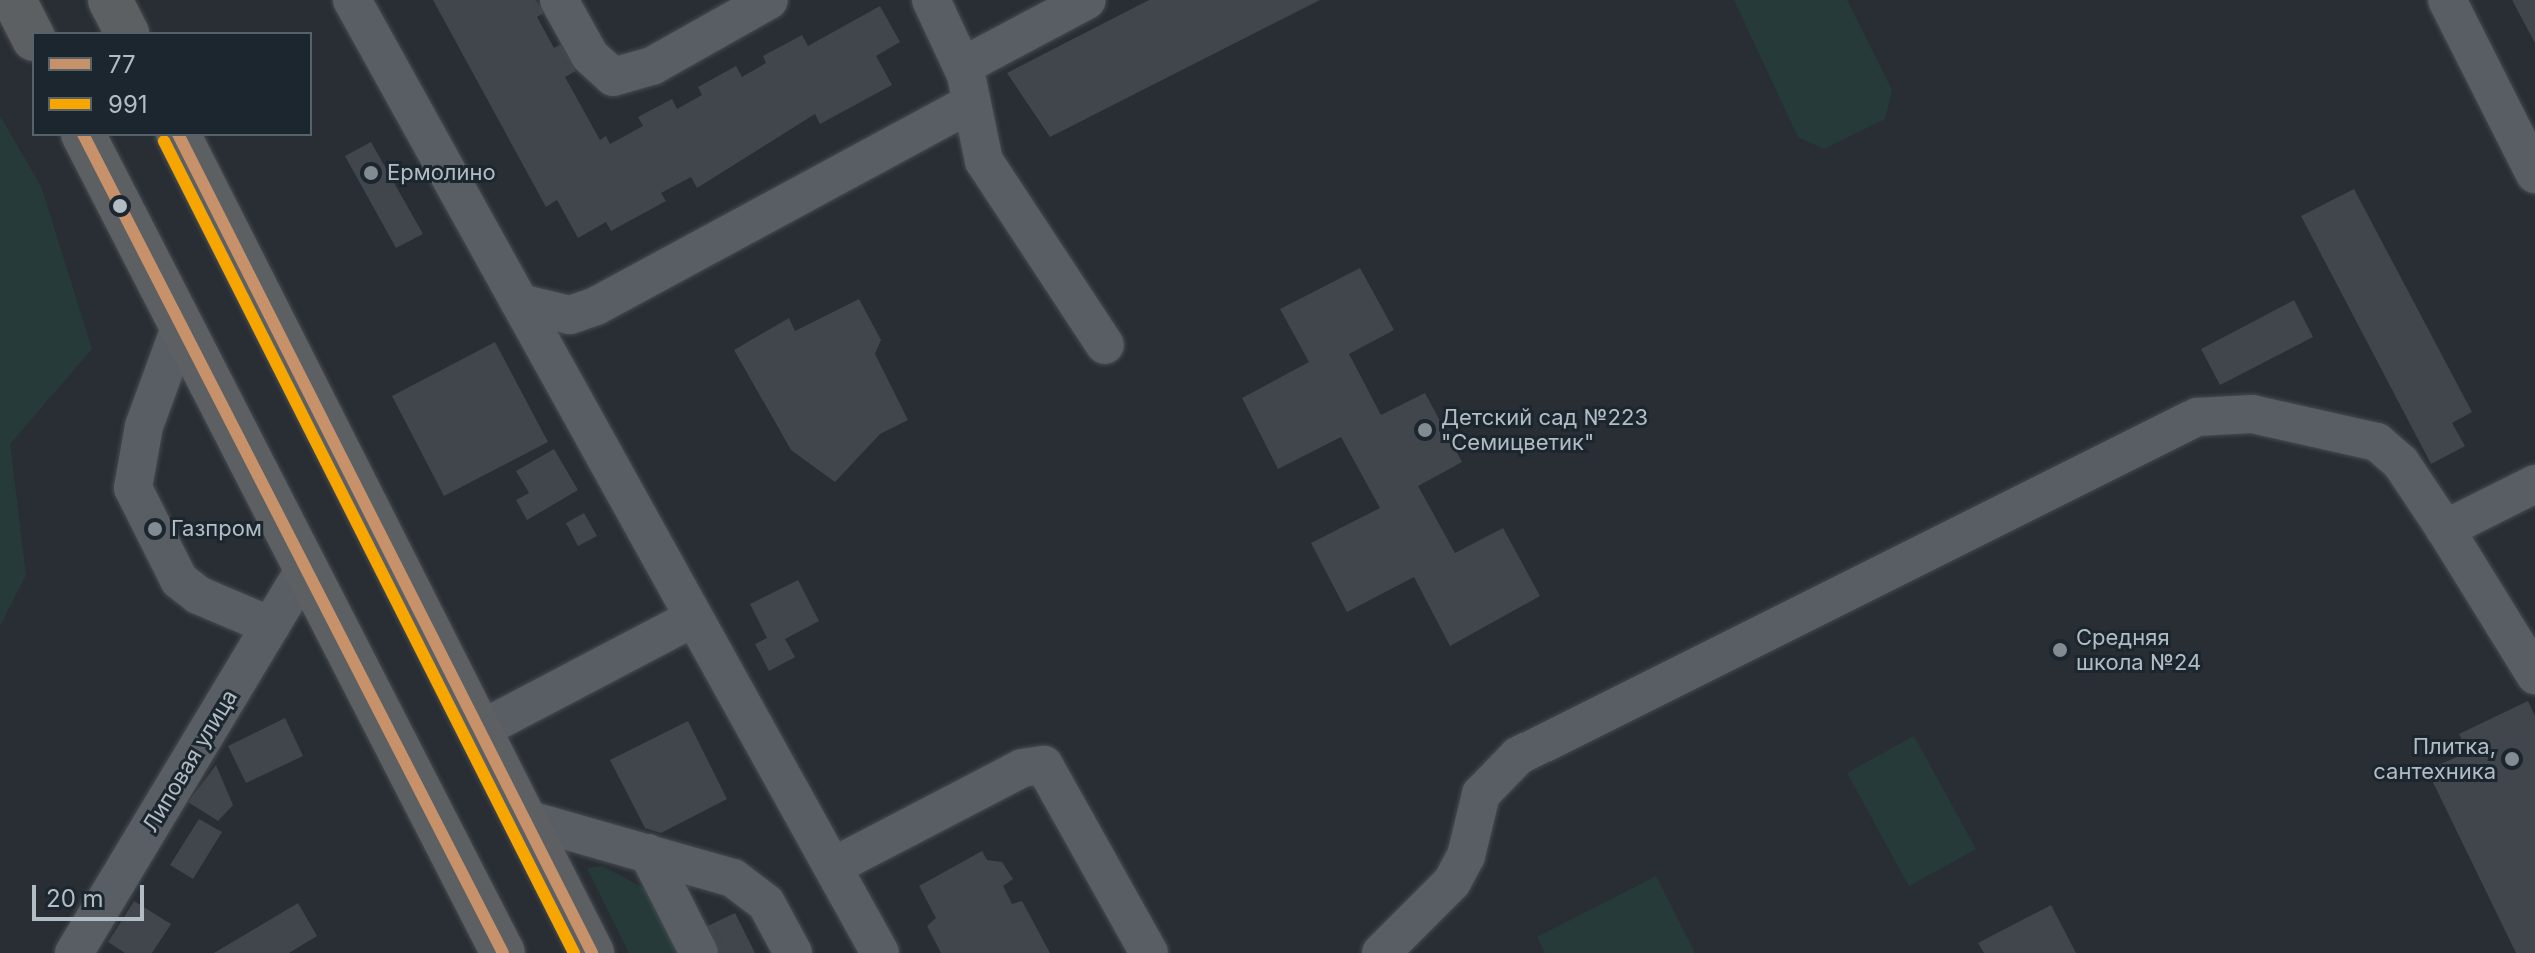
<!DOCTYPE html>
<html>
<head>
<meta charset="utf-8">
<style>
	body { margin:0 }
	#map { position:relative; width:2535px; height:953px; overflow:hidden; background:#282e34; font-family:Inter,sans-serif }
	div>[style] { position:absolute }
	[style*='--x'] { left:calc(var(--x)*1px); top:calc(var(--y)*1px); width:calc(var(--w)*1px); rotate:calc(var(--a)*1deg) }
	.green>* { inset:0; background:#263a3a }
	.building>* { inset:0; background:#40464b }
	.roads { filter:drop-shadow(0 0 2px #464a4f) drop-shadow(0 0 2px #464a4f) }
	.minor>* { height:38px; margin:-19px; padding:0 19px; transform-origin:19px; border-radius:19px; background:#585e63 }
	.highway>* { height:44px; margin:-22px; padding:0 22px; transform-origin:22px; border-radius:22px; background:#5c6063 }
	.bus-1>* { height:12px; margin:-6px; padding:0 6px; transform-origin:6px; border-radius:6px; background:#c7916a }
	.bus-2>* { height:12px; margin:-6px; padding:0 6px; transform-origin:6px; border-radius:6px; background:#f7a600 }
	.dots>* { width:22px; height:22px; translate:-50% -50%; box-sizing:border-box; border:4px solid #1c262e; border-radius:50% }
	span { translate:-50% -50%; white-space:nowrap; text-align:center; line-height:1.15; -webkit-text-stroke:6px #1c262e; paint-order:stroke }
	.poi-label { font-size:22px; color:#b2bcc5 }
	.left { translate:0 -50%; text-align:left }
	.right { translate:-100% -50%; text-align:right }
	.street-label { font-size:22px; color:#b2bcc5 }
	.legend { position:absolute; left:32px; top:32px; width:280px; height:104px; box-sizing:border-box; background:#1c262e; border:2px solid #58626a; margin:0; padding:10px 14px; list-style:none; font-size:24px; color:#b2bcc5 }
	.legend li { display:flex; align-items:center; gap:16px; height:40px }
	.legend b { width:40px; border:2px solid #58626a }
	.scale { position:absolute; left:32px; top:885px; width:112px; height:36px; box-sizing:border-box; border:4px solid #b2bcc5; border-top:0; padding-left:10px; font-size:24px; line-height:28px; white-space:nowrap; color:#b2bcc5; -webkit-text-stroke:6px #1c262e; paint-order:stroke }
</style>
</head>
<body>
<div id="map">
	<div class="green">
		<i style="clip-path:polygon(1734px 0,1847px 0,1892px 90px,1885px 119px,1824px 149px,1798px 137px)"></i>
		<i style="clip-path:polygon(0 116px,41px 186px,92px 349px,10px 444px,26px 575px,0 626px)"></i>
		<i style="clip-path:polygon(1914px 736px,1976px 849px,1909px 886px,1847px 773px)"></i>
		<i style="clip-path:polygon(603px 866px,656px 895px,686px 953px,629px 953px,587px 868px)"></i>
		<i style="clip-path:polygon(1656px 876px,1695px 953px,1545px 953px,1537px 937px)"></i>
	</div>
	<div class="building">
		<i style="clip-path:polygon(433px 0,536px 0,544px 13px,537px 17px,554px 48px,561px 44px,576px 71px,565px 77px,600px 140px,606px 136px,610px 144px,643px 126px,638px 117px,672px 99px,677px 109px,702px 95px,698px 87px,736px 66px,742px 77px,766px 63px,763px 56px,802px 35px,808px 46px,880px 6px,900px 42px,876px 56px,892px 85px,820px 124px,815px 114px,697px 188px,691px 177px,661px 193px,666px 201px,611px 231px,606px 222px,578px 238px,557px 200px,546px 207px)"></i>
		<i style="clip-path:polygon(1149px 0,1320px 0,1050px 137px,1007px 73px)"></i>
		<i style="clip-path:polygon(2512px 0,2535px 0,2535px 43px)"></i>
		<i style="clip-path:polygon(371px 142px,423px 234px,396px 248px,345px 156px)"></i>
		<i style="clip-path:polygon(2354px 189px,2472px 412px,2452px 423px,2465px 446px,2431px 464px,2301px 216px)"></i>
		<i style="clip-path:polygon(1360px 268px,1394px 330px,1349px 354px,1381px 415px,1425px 393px,1462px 462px,1418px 486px,1455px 553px,1503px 528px,1540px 596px,1450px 646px,1414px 577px,1347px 612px,1311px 543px,1380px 508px,1341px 437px,1278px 469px,1242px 398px,1309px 362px,1280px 309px)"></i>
		<i style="clip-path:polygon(859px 299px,881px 340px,875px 354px,908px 420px,880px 434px,835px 482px,791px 450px,734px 350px,789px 318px,795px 331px)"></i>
		<i style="clip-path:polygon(2294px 300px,2313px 337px,2220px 385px,2201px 349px)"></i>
		<i style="clip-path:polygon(495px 342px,548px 442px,444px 496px,392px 396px)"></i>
		<i style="clip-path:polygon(554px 449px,578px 490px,527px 520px,516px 500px,529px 493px,516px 471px)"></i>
		<i style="clip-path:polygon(584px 513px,597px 536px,578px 546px,566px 523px)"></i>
		<i style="clip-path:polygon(798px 580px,819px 621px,785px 639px,795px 657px,769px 671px,755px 644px,767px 638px,750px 604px)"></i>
		<i style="clip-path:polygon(2528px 701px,2535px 716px,2535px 953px,2516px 953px,2427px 770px,2468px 752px,2459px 734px)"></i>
		<i style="clip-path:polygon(285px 718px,303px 756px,246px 783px,228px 746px)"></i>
		<i style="clip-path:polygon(688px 721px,727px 799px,661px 833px,645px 828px,610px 760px)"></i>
		<i style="clip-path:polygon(216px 765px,233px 805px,218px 821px,188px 802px)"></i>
		<i style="clip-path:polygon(199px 819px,222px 832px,193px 879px,170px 865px)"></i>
		<i style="clip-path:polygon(982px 851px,987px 860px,1002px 862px,1013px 879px,1003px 886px,1012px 904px,1022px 901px,1050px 953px,941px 953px,927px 926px,936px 918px,919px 886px)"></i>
		<i style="clip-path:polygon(134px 901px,171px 924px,152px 953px,125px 953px,108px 942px)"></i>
		<i style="clip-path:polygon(298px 903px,317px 936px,289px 953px,214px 953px)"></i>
		<i style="clip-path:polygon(2051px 905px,2076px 953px,1984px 953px,1978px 943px)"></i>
		<i style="clip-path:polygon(735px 913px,755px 953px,708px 953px,697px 931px)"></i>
	</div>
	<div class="roads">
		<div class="minor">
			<i style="--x:352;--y:0;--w:1089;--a:61.01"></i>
			<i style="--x:559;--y:0;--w:64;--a:61"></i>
			<i style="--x:590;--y:56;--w:31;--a:42"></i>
			<i style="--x:613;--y:77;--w:41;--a:-15.8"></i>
			<i style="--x:652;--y:66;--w:134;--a:-29.4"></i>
			<i style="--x:931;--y:0;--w:83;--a:65"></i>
			<i style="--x:966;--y:75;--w:88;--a:78.2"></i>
			<i style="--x:984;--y:161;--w:220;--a:56.7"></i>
			<i style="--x:2447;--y:0;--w:195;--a:63.2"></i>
			<i style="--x:963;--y:66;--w:140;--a:-28"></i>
			<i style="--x:520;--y:303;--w:51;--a:13.5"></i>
			<i style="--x:570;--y:315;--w:28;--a:-19"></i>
			<i style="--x:596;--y:306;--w:425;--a:-28.4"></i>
			<i style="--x:181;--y:325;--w:108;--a:110.1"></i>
			<i style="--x:144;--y:426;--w:63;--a:100.1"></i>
			<i style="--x:133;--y:488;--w:103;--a:63.4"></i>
			<i style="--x:179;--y:580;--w:24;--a:38"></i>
			<i style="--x:198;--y:595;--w:79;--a:23"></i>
			<i style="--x:2535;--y:484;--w:101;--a:153.4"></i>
			<i style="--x:2445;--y:529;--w:172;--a:58.3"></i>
			<i style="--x:480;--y:730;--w:241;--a:-27.7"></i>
			<i style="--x:526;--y:819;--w:215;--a:15.9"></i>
			<i style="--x:733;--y:878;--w:41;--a:37.1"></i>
			<i style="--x:766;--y:903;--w:57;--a:61.6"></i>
			<i style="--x:648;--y:853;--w:112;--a:63"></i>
			<i style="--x:834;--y:866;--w:212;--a:-27.5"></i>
			<i style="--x:1022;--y:768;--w:22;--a:-8"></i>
			<i style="--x:1044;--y:765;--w:215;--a:60.8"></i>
			<i style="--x:74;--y:953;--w:448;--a:-59"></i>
			<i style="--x:1381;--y:953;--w:100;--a:-45"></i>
			<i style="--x:1452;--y:882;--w:30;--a:-62"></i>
			<i style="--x:1466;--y:856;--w:64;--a:-76.4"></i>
			<i style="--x:1481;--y:794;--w:53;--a:-45.8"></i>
			<i style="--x:1518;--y:756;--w:759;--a:-26.53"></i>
			<i style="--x:2197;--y:417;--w:55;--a:-3.1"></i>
			<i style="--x:2252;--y:414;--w:128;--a:12.6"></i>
			<i style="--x:2377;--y:442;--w:32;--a:41"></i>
			<i style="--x:2401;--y:463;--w:79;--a:56.3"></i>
		</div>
		<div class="highway">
			<i style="--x:14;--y:0;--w:44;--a:62.9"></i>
			<i style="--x:110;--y:0;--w:38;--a:63"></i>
			<i style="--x:83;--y:134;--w:920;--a:62.85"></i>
			<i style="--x:178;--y:134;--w:918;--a:63.18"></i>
		</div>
	</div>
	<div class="bus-1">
		<i style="--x:83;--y:134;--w:920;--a:62.85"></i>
		<i style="--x:178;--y:134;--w:918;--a:63.18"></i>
	</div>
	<div class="bus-2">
		<i style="--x:164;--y:141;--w:910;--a:63.21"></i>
	</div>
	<div class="dots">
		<i style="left:371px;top:173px;background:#828a92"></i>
		<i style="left:120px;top:206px;background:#b2bcc5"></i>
		<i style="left:1425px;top:430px;background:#828a92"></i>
		<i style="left:155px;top:529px;background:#828a92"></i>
		<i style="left:2060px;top:650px;background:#828a92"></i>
		<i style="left:2512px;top:759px;background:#828a92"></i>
	</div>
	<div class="poi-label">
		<span class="left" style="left:387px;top:173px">Ермолино</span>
		<span class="left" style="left:1441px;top:430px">Детский сад №223<br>"Семицветик"</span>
		<span class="left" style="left:171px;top:529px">Газпром</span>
		<span class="left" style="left:2076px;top:650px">Средняя<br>школа №24</span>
		<span class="right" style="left:2496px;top:759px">Плитка,<br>сантехника</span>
	</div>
	<div class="street-label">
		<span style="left:190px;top:761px;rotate:-59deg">Липовая улица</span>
	</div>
	<ul class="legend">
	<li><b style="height:10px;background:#c7916a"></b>77</li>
	<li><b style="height:10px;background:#f7a600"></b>991</li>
	</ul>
	<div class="scale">20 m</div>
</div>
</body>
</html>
